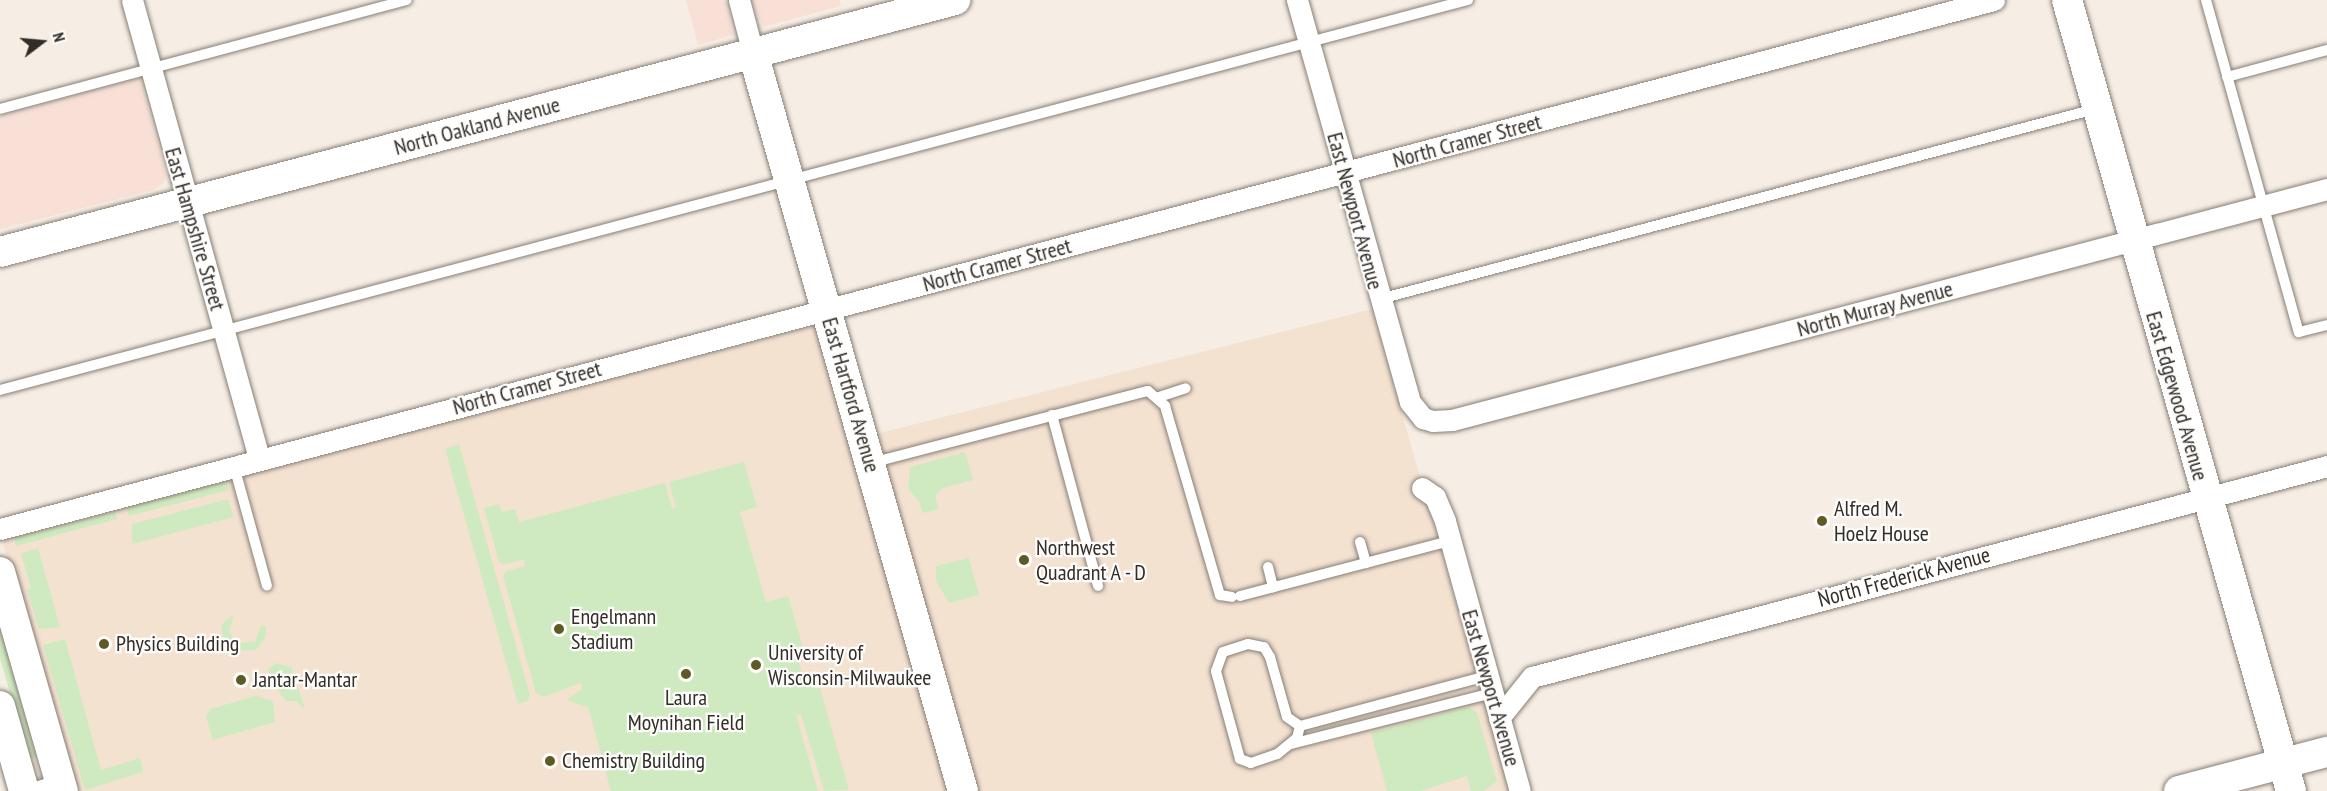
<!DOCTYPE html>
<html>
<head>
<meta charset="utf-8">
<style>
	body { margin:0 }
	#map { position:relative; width:2327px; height:791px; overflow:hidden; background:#f6eee4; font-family:"PT Sans Narrow",sans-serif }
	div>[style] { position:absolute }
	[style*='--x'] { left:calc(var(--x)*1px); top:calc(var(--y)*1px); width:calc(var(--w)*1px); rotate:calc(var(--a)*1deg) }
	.commercial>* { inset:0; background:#f8e0d6 }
	.education>* { inset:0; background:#f4e2d1 }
	.green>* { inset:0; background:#cfeac0 }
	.roads { filter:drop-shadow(0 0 2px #867f76) drop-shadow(0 0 2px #867f76) }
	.lane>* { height:10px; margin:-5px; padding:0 5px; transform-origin:5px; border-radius:5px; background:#fff }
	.street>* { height:21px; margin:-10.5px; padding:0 10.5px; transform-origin:10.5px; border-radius:10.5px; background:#fff }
	.secondary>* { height:30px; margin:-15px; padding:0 15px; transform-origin:15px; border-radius:15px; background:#fff }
	.dots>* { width:16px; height:16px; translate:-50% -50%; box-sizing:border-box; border:3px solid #fefdfb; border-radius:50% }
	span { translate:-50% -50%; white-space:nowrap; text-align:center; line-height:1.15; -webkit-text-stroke:4.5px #fefdfb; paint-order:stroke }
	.street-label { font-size:22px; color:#312e2a }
	.poi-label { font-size:22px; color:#312e2a }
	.left { translate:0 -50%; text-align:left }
	.north { position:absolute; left:12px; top:12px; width:60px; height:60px; -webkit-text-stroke:4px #fefdfb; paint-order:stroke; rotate:74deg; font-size:16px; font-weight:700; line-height:24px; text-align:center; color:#312e2a }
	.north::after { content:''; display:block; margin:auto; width:21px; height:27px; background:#312e2a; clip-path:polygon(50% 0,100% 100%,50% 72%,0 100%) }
</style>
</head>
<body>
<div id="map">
	<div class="commercial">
		<i style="clip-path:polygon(686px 0,726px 0,733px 35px,698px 45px)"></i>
		<i style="clip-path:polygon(751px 0,840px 0,841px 6px,763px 27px)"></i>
		<i style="clip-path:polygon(140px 78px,166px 174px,164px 183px,153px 190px,0 229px,0 116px)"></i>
	</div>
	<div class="education">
		<i style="clip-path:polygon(1372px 309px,1510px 791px,73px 791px,2px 539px,819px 325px,852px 440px)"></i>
	</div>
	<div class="green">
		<i style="clip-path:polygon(459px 444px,530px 695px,528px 701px,518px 704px,445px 449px)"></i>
		<i style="clip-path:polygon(965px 452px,973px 480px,943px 488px,935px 496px,939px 509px,922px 513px,920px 503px,908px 488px,910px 467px)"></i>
		<i style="clip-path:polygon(744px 462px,757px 507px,740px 512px,766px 602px,788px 596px,805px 654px,798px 657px,803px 677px,811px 675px,815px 689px,820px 688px,849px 790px,824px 791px,801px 714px,796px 715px,818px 791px,611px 791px,588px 707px,566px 700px,582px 689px,581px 683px,544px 697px,536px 693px,503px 576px,506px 571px,525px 566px,524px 559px,503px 565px,499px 562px,484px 508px,499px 504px,502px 512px,515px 509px,519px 522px,665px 483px,672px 508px,676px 507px,669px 482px)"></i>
		<i style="clip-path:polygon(226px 481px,229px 490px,129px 516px,126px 508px)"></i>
		<i style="clip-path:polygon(228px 499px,234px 517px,132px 544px,132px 524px)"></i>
		<i style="clip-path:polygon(115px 512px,117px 519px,16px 546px,14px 538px)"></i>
		<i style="clip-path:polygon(38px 548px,60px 627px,39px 629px,27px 589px,31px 588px,21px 554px)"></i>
		<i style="clip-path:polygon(969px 558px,979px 595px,949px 603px,936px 581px,936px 566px)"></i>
		<i style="clip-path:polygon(0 597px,39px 756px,29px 759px,0 658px)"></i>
		<i style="clip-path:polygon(234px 614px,229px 632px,237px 643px,255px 642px,261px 626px,266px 626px,265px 638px,256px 650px,236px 651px,223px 639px,221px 625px)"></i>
		<i style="clip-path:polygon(65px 639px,101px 770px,140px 758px,143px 772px,85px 790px,43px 645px)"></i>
		<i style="clip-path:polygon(276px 663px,291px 667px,305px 709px,296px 701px,286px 701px,271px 682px,268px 669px)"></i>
		<i style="clip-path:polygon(256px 696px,273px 701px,275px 722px,213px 740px,206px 717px,210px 709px)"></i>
		<i style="clip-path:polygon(1469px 707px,1477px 713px,1497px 781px,1484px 791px,1471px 791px,1467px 776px,1421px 791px,1387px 791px,1371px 733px)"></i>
	</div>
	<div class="roads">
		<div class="lane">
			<i style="--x:2206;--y:0;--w:345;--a:74.4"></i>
			<i style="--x:2299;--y:332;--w:29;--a:-14"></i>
			<i style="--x:2227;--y:77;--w:104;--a:-15.1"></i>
			<i style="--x:0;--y:109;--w:421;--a:-15"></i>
			<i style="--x:1380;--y:299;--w:740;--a:-14.88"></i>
			<i style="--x:0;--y:390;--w:1519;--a:-14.88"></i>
			<i style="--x:1159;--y:397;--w:28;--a:-18"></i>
			<i style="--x:1052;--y:415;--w:177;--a:74.9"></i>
			<i style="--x:871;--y:463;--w:286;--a:-14.6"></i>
			<i style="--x:1148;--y:391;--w:23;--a:41"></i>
			<i style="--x:1165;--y:406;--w:197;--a:73.8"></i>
			<i style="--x:1220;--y:595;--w:12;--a:9"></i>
			<i style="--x:234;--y:466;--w:124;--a:74.6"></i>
			<i style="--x:1360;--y:542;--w:22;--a:74"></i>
			<i style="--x:1268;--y:567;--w:21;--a:76"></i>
			<i style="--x:1240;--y:596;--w:217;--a:-14.7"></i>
			<i style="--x:1300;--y:726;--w:12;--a:104"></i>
			<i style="--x:1297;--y:738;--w:26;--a:141"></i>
			<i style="--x:1277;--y:754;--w:28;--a:161"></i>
			<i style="--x:1251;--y:763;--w:12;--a:-160"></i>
			<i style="--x:1240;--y:759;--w:91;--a:-105.3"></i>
			<i style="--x:1216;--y:671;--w:20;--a:-70"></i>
			<i style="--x:1223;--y:652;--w:26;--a:-18"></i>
			<i style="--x:1248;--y:644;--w:16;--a:11"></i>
			<i style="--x:1264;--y:647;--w:12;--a:59"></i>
			<i style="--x:1270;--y:657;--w:62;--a:74.2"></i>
			<i style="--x:1287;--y:717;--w:16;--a:35"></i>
			<i style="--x:1300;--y:726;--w:194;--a:-15"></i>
			<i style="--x:1291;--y:744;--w:207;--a:-14.2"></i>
		</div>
		<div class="street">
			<i style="--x:132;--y:0;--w:475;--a:74.5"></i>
			<i style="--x:739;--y:0;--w:55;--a:75.2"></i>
			<i style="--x:1297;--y:0;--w:418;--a:74.3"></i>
			<i style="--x:1410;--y:402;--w:21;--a:51"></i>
			<i style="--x:1423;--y:418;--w:10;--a:17"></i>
			<i style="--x:1433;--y:421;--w:19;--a:-3"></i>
			<i style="--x:1452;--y:420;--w:905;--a:-14.79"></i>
			<i style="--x:1422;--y:488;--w:16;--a:35"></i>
			<i style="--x:1435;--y:497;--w:26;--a:67"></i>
			<i style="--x:1445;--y:521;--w:280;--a:74.5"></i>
			<i style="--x:0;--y:529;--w:2063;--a:-14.86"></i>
			<i style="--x:1499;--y:718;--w:53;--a:-51.2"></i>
			<i style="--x:1532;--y:677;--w:823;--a:-14.86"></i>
			<i style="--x:39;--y:791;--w:23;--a:-18"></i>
		</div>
		<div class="secondary">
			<i style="--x:2067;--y:0;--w:822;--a:74.19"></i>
			<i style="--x:753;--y:53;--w:767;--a:74.12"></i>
			<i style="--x:0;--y:252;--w:988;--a:-14.78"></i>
			<i style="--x:0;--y:572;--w:228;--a:74"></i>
			<i style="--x:0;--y:706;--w:88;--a:74.2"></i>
			<i style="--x:2179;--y:791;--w:153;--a:-14.8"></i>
		</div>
	</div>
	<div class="dots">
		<i style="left:1822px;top:521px;background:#5d5a26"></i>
		<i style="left:1024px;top:560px;background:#5d5a26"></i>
		<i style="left:559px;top:629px;background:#5d5a26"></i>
		<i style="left:104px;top:644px;background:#5d5a26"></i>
		<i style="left:756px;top:665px;background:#5d5a26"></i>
		<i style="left:686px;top:674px;background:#5d5a26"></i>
		<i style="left:241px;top:680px;background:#5d5a26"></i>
		<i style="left:550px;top:761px;background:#5d5a26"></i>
	</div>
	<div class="street-label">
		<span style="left:477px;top:126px;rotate:-15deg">North Oakland Avenue</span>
		<span style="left:1467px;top:141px;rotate:-15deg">North Cramer Street</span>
		<span style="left:1355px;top:211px;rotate:75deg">East Newport Avenue</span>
		<span style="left:195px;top:229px;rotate:74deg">East Hampshire Street</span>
		<span style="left:997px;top:265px;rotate:-15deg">North Cramer Street</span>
		<span style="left:1875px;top:309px;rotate:-15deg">North Murray Avenue</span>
		<span style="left:527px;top:388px;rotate:-15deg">North Cramer Street</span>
		<span style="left:851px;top:395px;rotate:74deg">East Hartford Avenue</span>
		<span style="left:2177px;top:396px;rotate:74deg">East Edgewood Avenue</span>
		<span style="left:1904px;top:577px;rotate:-15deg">North Frederick Avenue</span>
		<span style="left:1491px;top:688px;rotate:74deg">East Newport Avenue</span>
	</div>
	<div class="poi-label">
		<span class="left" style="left:1834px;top:521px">Alfred M.<br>Hoelz House</span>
		<span class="left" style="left:1036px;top:560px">Northwest<br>Quadrant A - D</span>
		<span class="left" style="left:571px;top:629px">Engelmann<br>Stadium</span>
		<span class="left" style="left:116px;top:644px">Physics Building</span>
		<span class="left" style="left:768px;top:665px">University of<br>Wisconsin-Milwaukee</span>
		<span class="left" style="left:253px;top:680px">Jantar-Mantar</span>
		<span style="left:686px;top:710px">Laura<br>Moynihan Field</span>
		<span class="left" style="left:562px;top:761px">Chemistry Building</span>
	</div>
	<div class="north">N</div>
</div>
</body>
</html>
